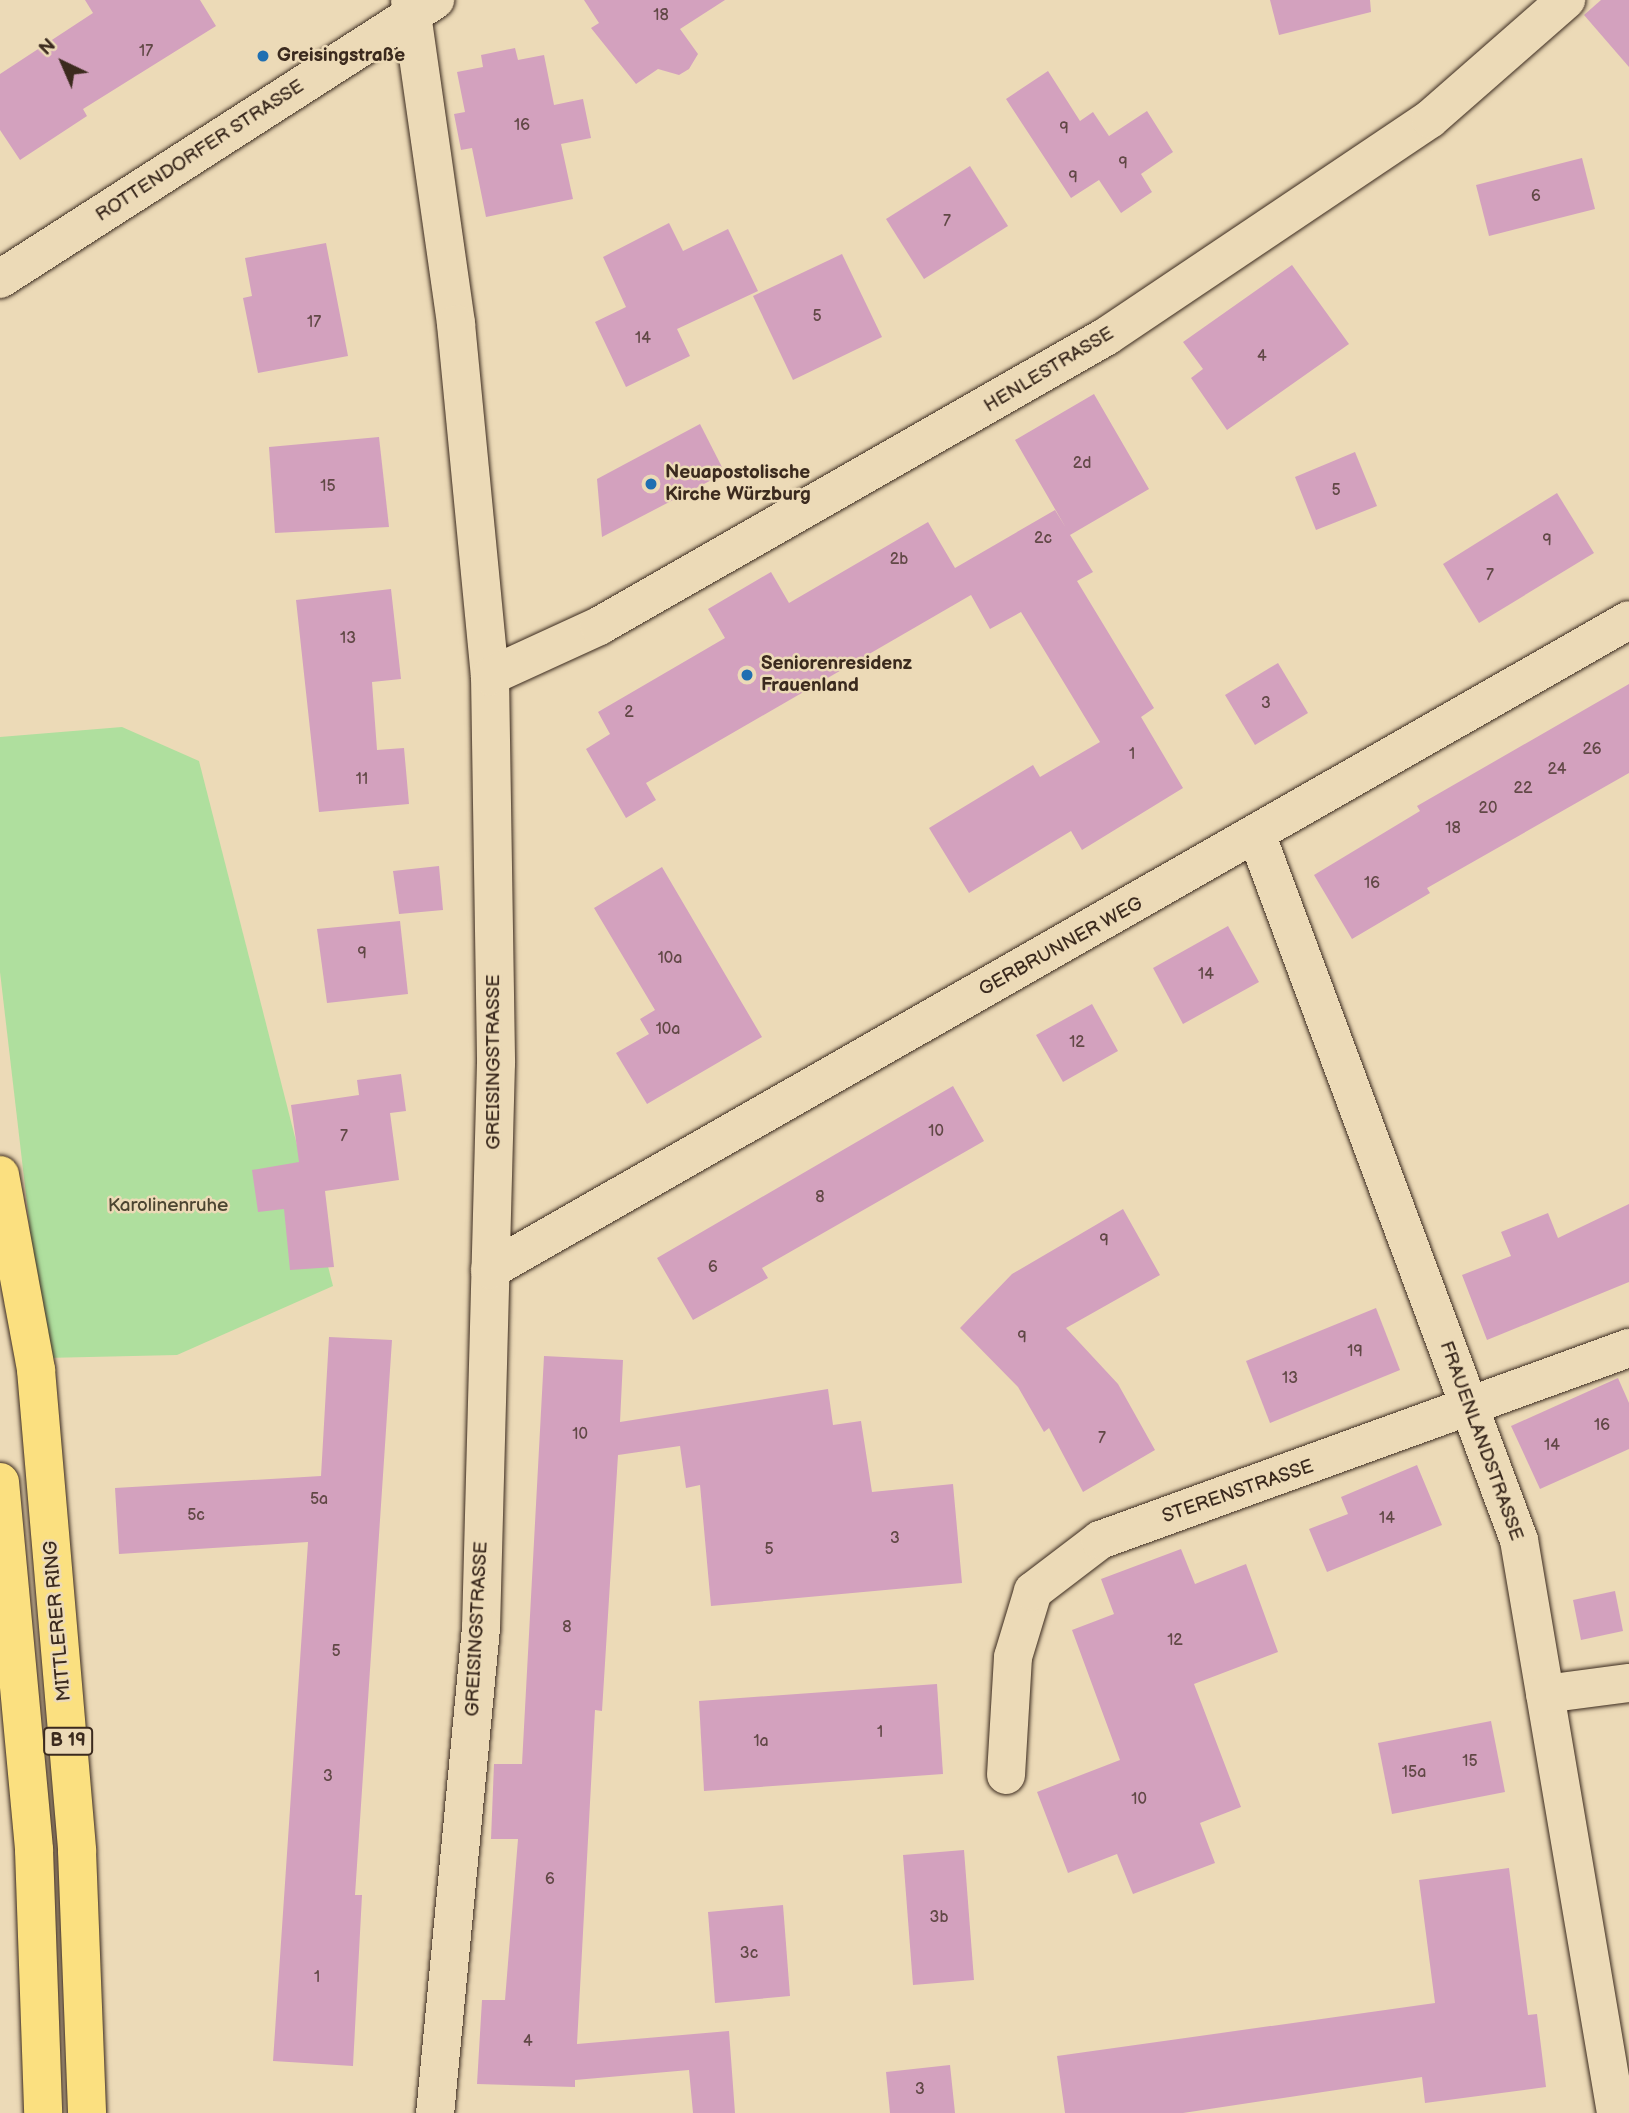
<!DOCTYPE html>
<html>
<head>
<meta charset="utf-8">
<style>
	body { margin:0 }
	#map { position:relative; width:1629px; height:2113px; overflow:hidden; background:#ecdab7; font-family:"Balsamiq Sans",sans-serif }
	div>[style] { position:absolute }
	[style*='--x'] { left:calc(var(--x)*1px); top:calc(var(--y)*1px); width:calc(var(--w)*1px); rotate:calc(var(--a)*1deg) }
	.green>* { inset:0; background:#afdf9e }
	.building>* { inset:0; background:#d3a1be }
	.roads { filter:drop-shadow(0 0 2px #3b2a1e) drop-shadow(0 0 2px #3b2a1e) }
	.street>* { height:38px; margin:-19px; padding:0 19px; transform-origin:19px; border-radius:19px; background:#ecdab7 }
	.secondary>* { height:38px; margin:-19px; padding:0 19px; transform-origin:19px; border-radius:19px; background:#ecdab7 }
	.primary>* { height:38px; margin:-19px; padding:0 19px; transform-origin:19px; border-radius:19px; background:#fbe080 }
	.dots>* { width:19px; height:19px; translate:-50% -50%; box-sizing:border-box; border:4px solid #ecdab7; border-radius:50% }
	span { translate:-50% -50%; white-space:nowrap; text-align:center; line-height:1.15; -webkit-text-stroke:5px #ecdab7; paint-order:stroke }
	.number-label { font-size:16px; color:#614846 }
	.number-label span { -webkit-text-stroke-width:0 }
	.shield-label span { padding:2px 5px; background:#ecdab7; border:2px solid; border-radius:5px; -webkit-text-stroke-width:0 }
	.shield-label { font-size:18px; color:#3b2a1e; font-weight:700 }
	.poi-label { font-size:19px; color:#3b2a1e; font-weight:700 }
	.left { translate:0 -50%; text-align:left }
	.street-label { font-size:19px; color:#3b2a1e }
	.park-label { font-size:19px; color:#4c4531 }
	.north { position:absolute; left:28px; top:28px; width:70px; height:70px; -webkit-text-stroke:5px #ecdab7; paint-order:stroke; rotate:316deg; font-size:19px; font-weight:700; line-height:28px; text-align:center; color:#3b2a1e }
	.north::after { content:''; display:block; margin:auto; width:24px; height:32px; background:#3b2a1e; clip-path:polygon(50% 0,100% 100%,50% 72%,0 100%) }
</style>
</head>
<body>
<div id="map">
	<div class="green">
		<i style="clip-path:polygon(122px 727px,199px 761px,333px 1286px,177px 1355px,45px 1358px,0 972px,0 737px)"></i>
	</div>
	<div class="building">
		<i style="clip-path:polygon(85px 0,200px 0,216px 26px,83px 109px,87px 116px,20px 160px,0 130px,0 74px,93px 13px)"></i>
		<i style="clip-path:polygon(584px 0,725px 0,680px 29px,698px 54px,689px 69px,679px 75px,658px 69px,636px 84px,591px 28px,599px 23px)"></i>
		<i style="clip-path:polygon(1270px 0,1370px 0,1371px 12px,1279px 35px)"></i>
		<i style="clip-path:polygon(1601px 0,1629px 0,1629px 67px,1584px 15px)"></i>
		<i style="clip-path:polygon(515px 48px,518px 60px,544px 55px,554px 105px,583px 99px,591px 138px,561px 144px,573px 199px,486px 217px,472px 148px,461px 150px,454px 114px,465px 112px,457px 72px,483px 67px,481px 55px)"></i>
		<i style="clip-path:polygon(1048px 71px,1080px 121px,1093px 112px,1109px 136px,1147px 111px,1173px 152px,1141px 174px,1152px 192px,1121px 213px,1099px 180px,1071px 198px,1006px 99px)"></i>
		<i style="clip-path:polygon(1582px 158px,1595px 209px,1489px 236px,1476px 185px)"></i>
		<i style="clip-path:polygon(970px 166px,1008px 226px,924px 279px,886px 219px)"></i>
		<i style="clip-path:polygon(669px 223px,683px 251px,728px 229px,758px 291px,677px 329px,690px 356px,626px 387px,595px 322px,626px 307px,603px 257px)"></i>
		<i style="clip-path:polygon(326px 243px,348px 356px,258px 373px,243px 298px,252px 296px,245px 258px)"></i>
		<i style="clip-path:polygon(842px 254px,882px 337px,793px 380px,753px 296px)"></i>
		<i style="clip-path:polygon(1292px 265px,1349px 344px,1227px 430px,1191px 378px,1203px 369px,1183px 342px)"></i>
		<i style="clip-path:polygon(1094px 394px,1149px 489px,1070px 535px,1093px 572px,1077px 581px,1154px 708px,1141px 717px,1183px 788px,1082px 850px,1071px 831px,969px 893px,929px 828px,1033px 765px,1040px 777px,1100px 742px,1021px 612px,990px 629px,971px 595px,646px 783px,656px 800px,626px 818px,586px 749px,610px 734px,598px 712px,725px 638px,708px 609px,771px 572px,789px 603px,928px 522px,955px 568px,1055px 510px,1066px 528px,1015px 440px)"></i>
		<i style="clip-path:polygon(700px 424px,725px 473px,602px 537px,597px 479px)"></i>
		<i style="clip-path:polygon(379px 437px,389px 527px,275px 533px,269px 447px)"></i>
		<i style="clip-path:polygon(1355px 452px,1377px 506px,1316px 530px,1295px 477px)"></i>
		<i style="clip-path:polygon(1557px 493px,1594px 553px,1479px 623px,1443px 564px)"></i>
		<i style="clip-path:polygon(391px 589px,401px 679px,372px 682px,377px 750px,404px 748px,409px 804px,319px 812px,296px 600px)"></i>
		<i style="clip-path:polygon(1278px 663px,1308px 713px,1255px 745px,1225px 695px)"></i>
		<i style="clip-path:polygon(1629px 684px,1629px 773px,1427px 888px,1430px 893px,1352px 939px,1314px 875px,1420px 811px,1417px 806px)"></i>
		<i style="clip-path:polygon(439px 866px,443px 910px,399px 914px,393px 871px)"></i>
		<i style="clip-path:polygon(662px 867px,762px 1037px,647px 1104px,616px 1053px,649px 1034px,640px 1019px,655px 1010px,594px 908px)"></i>
		<i style="clip-path:polygon(400px 921px,408px 994px,327px 1003px,317px 929px)"></i>
		<i style="clip-path:polygon(1228px 926px,1259px 982px,1183px 1024px,1153px 968px)"></i>
		<i style="clip-path:polygon(1092px 1004px,1118px 1051px,1063px 1082px,1036px 1035px)"></i>
		<i style="clip-path:polygon(401px 1074px,406px 1111px,390px 1113px,399px 1180px,325px 1191px,334px 1267px,290px 1270px,284px 1209px,258px 1212px,252px 1170px,299px 1162px,291px 1105px,359px 1095px,357px 1080px)"></i>
		<i style="clip-path:polygon(953px 1086px,984px 1141px,762px 1268px,768px 1278px,693px 1320px,657px 1258px)"></i>
		<i style="clip-path:polygon(1629px 1204px,1629px 1282px,1487px 1340px,1462px 1275px,1511px 1256px,1501px 1232px,1548px 1213px,1558px 1238px)"></i>
		<i style="clip-path:polygon(1123px 1209px,1160px 1275px,1066px 1328px,1118px 1384px,1155px 1450px,1083px 1492px,1049px 1428px,1044px 1432px,1018px 1387px,960px 1328px,1012px 1274px)"></i>
		<i style="clip-path:polygon(1376px 1308px,1400px 1370px,1270px 1423px,1246px 1361px)"></i>
		<i style="clip-path:polygon(329px 1337px,392px 1340px,355px 1895px,362px 1895px,353px 2066px,273px 2061px,308px 1542px,119px 1554px,115px 1488px,321px 1476px)"></i>
		<i style="clip-path:polygon(544px 1356px,623px 1360px,620px 1422px,828px 1389px,833px 1425px,861px 1421px,872px 1492px,953px 1484px,962px 1583px,711px 1606px,700px 1485px,686px 1488px,680px 1446px,618px 1455px,602px 1711px,595px 1710px,577px 2044px,729px 2031px,735px 2113px,693px 2113px,689px 2070px,575px 2080px,575px 2087px,477px 2084px,482px 2000px,505px 2000px,518px 1839px,491px 1839px,494px 1764px,522px 1764px)"></i>
		<i style="clip-path:polygon(1618px 1378px,1629px 1403px,1629px 1449px,1540px 1489px,1511px 1426px)"></i>
		<i style="clip-path:polygon(1417px 1465px,1442px 1525px,1327px 1572px,1309px 1529px,1348px 1514px,1341px 1497px)"></i>
		<i style="clip-path:polygon(1181px 1549px,1195px 1584px,1246px 1564px,1278px 1652px,1194px 1684px,1241px 1807px,1200px 1823px,1215px 1863px,1133px 1894px,1117px 1854px,1068px 1873px,1037px 1792px,1120px 1760px,1072px 1630px,1114px 1614px,1101px 1579px)"></i>
		<i style="clip-path:polygon(1615px 1591px,1623px 1631px,1581px 1640px,1573px 1600px)"></i>
		<i style="clip-path:polygon(937px 1684px,943px 1774px,704px 1791px,699px 1701px)"></i>
		<i style="clip-path:polygon(1491px 1721px,1505px 1792px,1392px 1814px,1378px 1743px)"></i>
		<i style="clip-path:polygon(964px 1850px,974px 1980px,913px 1985px,903px 1855px)"></i>
		<i style="clip-path:polygon(1509px 1868px,1528px 2015px,1537px 2014px,1546px 2087px,1425px 2103px,1422px 2077px,1183px 2113px,1065px 2113px,1057px 2056px,1435px 2003px,1419px 1880px)"></i>
		<i style="clip-path:polygon(783px 1905px,790px 1996px,715px 2003px,708px 1912px)"></i>
		<i style="clip-path:polygon(950px 2065px,955px 2113px,890px 2113px,886px 2072px)"></i>
	</div>
	<div class="roads">
		<div class="street">
			<i style="--x:410;--y:0;--w:327;--a:81.9"></i>
			<i style="--x:456;--y:324;--w:354;--a:84.5"></i>
			<i style="--x:490;--y:676;--w:387;--a:89.1"></i>
			<i style="--x:496;--y:1063;--w:565;--a:91.52"></i>
			<i style="--x:481;--y:1628;--w:487;--a:95.4"></i>
			<i style="--x:490;--y:676;--w:120;--a:-24.6"></i>
			<i style="--x:599;--y:626;--w:585;--a:-29.72"></i>
			<i style="--x:1107;--y:336;--w:389;--a:-33.9"></i>
			<i style="--x:1430;--y:119;--w:181;--a:-41.2"></i>
			<i style="--x:1257;--y:836;--w:751;--a:69.59"></i>
			<i style="--x:1519;--y:1540;--w:581;--a:80.39"></i>
			<i style="--x:490;--y:1270;--w:1311;--a:-29.71"></i>
			<i style="--x:1545;--y:1694;--w:85;--a:-7.5"></i>
			<i style="--x:1006;--y:1775;--w:118;--a:-86.6"></i>
			<i style="--x:1013;--y:1657;--w:69;--a:-73.1"></i>
			<i style="--x:1033;--y:1591;--w:84;--a:-37.3"></i>
			<i style="--x:1100;--y:1540;--w:563;--a:-19.95"></i>
		</div>
		<div class="secondary">
			<i style="--x:0;--y:279;--w:517;--a:-32.68"></i>
		</div>
		<div class="primary">
			<i style="--x:0;--y:1175;--w:198;--a:79.5"></i>
			<i style="--x:36;--y:1370;--w:483;--a:85.1"></i>
			<i style="--x:77;--y:1851;--w:262;--a:87.8"></i>
			<i style="--x:0;--y:1482;--w:370;--a:84.7"></i>
			<i style="--x:34;--y:1850;--w:263;--a:88"></i>
		</div>
	</div>
	<div class="dots">
		<i style="left:263px;top:56px;background:#1f6fb2"></i>
		<i style="left:651px;top:484px;background:#1f6fb2"></i>
		<i style="left:747px;top:675px;background:#1f6fb2"></i>
	</div>
	<div class="number-label">
		<span style="left:661px;top:16px">18</span>
		<span style="left:146px;top:52px">17</span>
		<span style="left:522px;top:126px">16</span>
		<span style="left:1064px;top:129px">9</span>
		<span style="left:1123px;top:164px">9</span>
		<span style="left:1073px;top:178px">9</span>
		<span style="left:1536px;top:197px">6</span>
		<span style="left:947px;top:222px">7</span>
		<span style="left:817px;top:317px">5</span>
		<span style="left:314px;top:323px">17</span>
		<span style="left:643px;top:339px">14</span>
		<span style="left:1262px;top:357px">4</span>
		<span style="left:1082px;top:464px">2d</span>
		<span style="left:328px;top:487px">15</span>
		<span style="left:1336px;top:491px">5</span>
		<span style="left:1043px;top:539px">2c</span>
		<span style="left:1547px;top:541px">9</span>
		<span style="left:899px;top:560px">2b</span>
		<span style="left:1490px;top:576px">7</span>
		<span style="left:348px;top:639px">13</span>
		<span style="left:1266px;top:704px">3</span>
		<span style="left:629px;top:713px">2</span>
		<span style="left:1592px;top:750px">26</span>
		<span style="left:1132px;top:755px">1</span>
		<span style="left:1557px;top:770px">24</span>
		<span style="left:362px;top:780px">11</span>
		<span style="left:1523px;top:789px">22</span>
		<span style="left:1488px;top:809px">20</span>
		<span style="left:1453px;top:829px">18</span>
		<span style="left:1372px;top:884px">16</span>
		<span style="left:362px;top:954px">9</span>
		<span style="left:670px;top:959px">10a</span>
		<span style="left:1206px;top:975px">14</span>
		<span style="left:668px;top:1030px">10a</span>
		<span style="left:1077px;top:1043px">12</span>
		<span style="left:936px;top:1132px">10</span>
		<span style="left:344px;top:1137px">7</span>
		<span style="left:820px;top:1198px">8</span>
		<span style="left:1104px;top:1241px">9</span>
		<span style="left:713px;top:1268px">6</span>
		<span style="left:1022px;top:1338px">9</span>
		<span style="left:1355px;top:1352px">19</span>
		<span style="left:1290px;top:1379px">13</span>
		<span style="left:1602px;top:1426px">16</span>
		<span style="left:580px;top:1435px">10</span>
		<span style="left:1102px;top:1439px">7</span>
		<span style="left:1552px;top:1446px">14</span>
		<span style="left:319px;top:1500px">5a</span>
		<span style="left:196px;top:1516px">5c</span>
		<span style="left:1387px;top:1519px">14</span>
		<span style="left:895px;top:1539px">3</span>
		<span style="left:769px;top:1550px">5</span>
		<span style="left:567px;top:1628px">8</span>
		<span style="left:1175px;top:1641px">12</span>
		<span style="left:336px;top:1652px">5</span>
		<span style="left:880px;top:1733px">1</span>
		<span style="left:761px;top:1742px">1a</span>
		<span style="left:1470px;top:1762px">15</span>
		<span style="left:1414px;top:1773px">15a</span>
		<span style="left:328px;top:1777px">3</span>
		<span style="left:1139px;top:1800px">10</span>
		<span style="left:550px;top:1880px">6</span>
		<span style="left:939px;top:1918px">3b</span>
		<span style="left:749px;top:1954px">3c</span>
		<span style="left:317px;top:1978px">1</span>
		<span style="left:528px;top:2042px">4</span>
		<span style="left:920px;top:2090px">3</span>
	</div>
	<div class="shield-label">
		<span style="left:68px;top:1741px">B 19</span>
	</div>
	<div class="poi-label">
		<span class="left" style="left:277px;top:56px">Greisingstraße</span>
		<span class="left" style="left:665px;top:484px">Neuapostolische<br>Kirche Würzburg</span>
		<span class="left" style="left:761px;top:675px">Seniorenresidenz<br>Frauenland</span>
	</div>
	<div class="street-label">
		<span style="left:200px;top:151px;rotate:-33deg">ROTTENDORFER STRASSE</span>
		<span style="left:1049px;top:370px;rotate:-31deg">HENLESTRASSE</span>
		<span style="left:1061px;top:947px;rotate:-29deg">GERBRUNNER WEG</span>
		<span style="left:494px;top:1062px;rotate:-90deg">GREISINGSTRASSE</span>
		<span style="left:1481px;top:1441px;rotate:70deg">FRAUENLANDSTRASSE</span>
		<span style="left:1238px;top:1492px;rotate:-19deg">STERENSTRASSE</span>
		<span style="left:58px;top:1621px;rotate:-95deg">MITTLERER RING</span>
		<span style="left:477px;top:1629px;rotate:-87deg">GREISINGSTRASSE</span>
	</div>
	<div class="park-label">
		<span style="left:168px;top:1206px">Karolinenruhe</span>
	</div>
	<div class="north">N</div>
</div>
</body>
</html>
